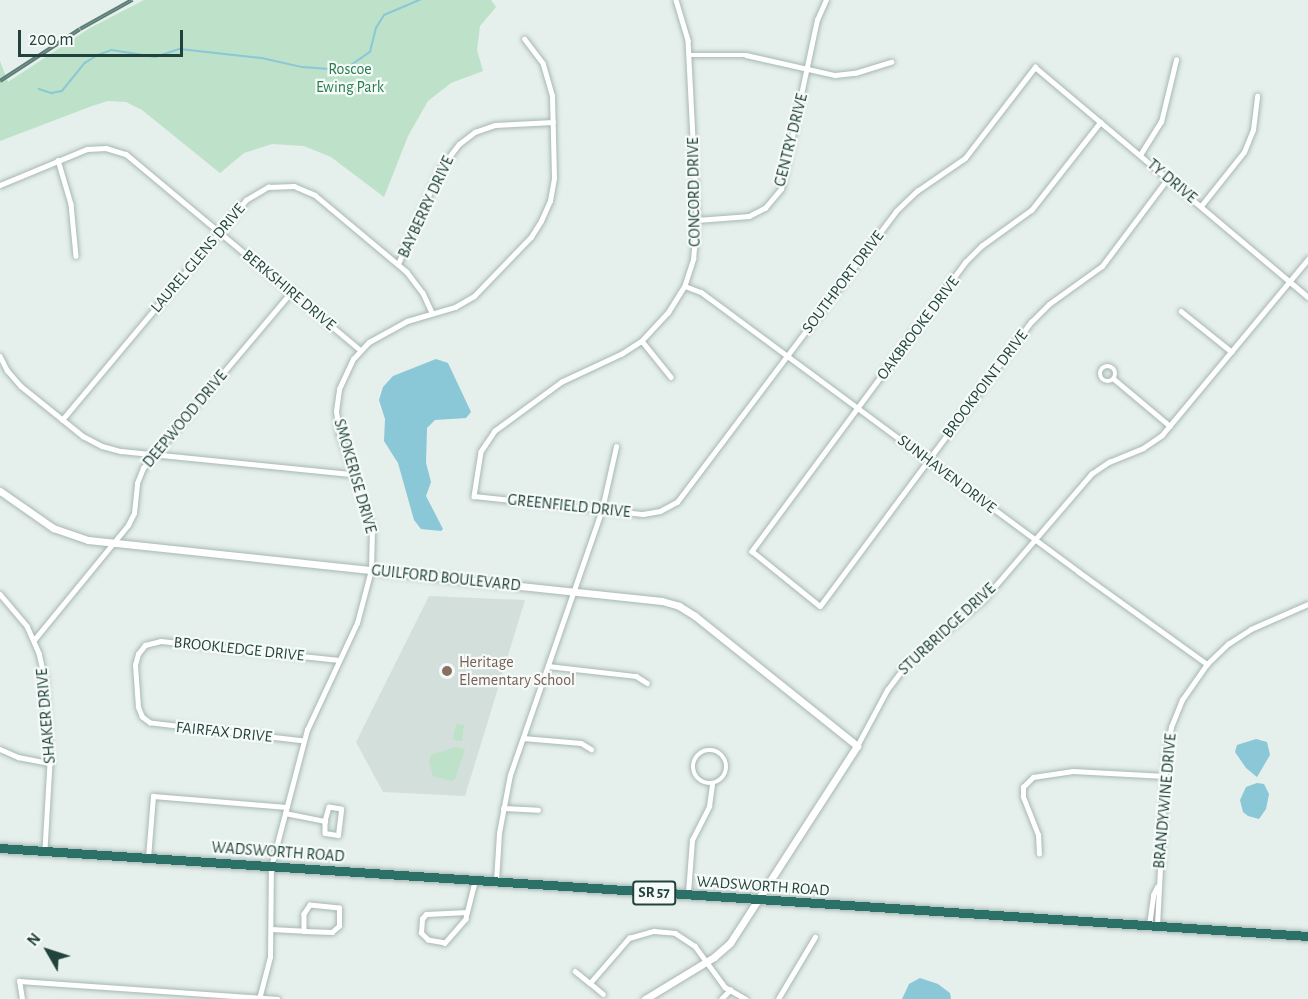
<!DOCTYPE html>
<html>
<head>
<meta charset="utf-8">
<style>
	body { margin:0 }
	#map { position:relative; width:1308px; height:999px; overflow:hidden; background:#e5efeb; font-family:"Alegreya Sans",sans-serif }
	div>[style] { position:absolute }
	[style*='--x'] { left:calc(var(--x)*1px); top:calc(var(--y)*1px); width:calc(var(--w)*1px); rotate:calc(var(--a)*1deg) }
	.built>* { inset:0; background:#d3dfda }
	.green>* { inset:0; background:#bde1c9 }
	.water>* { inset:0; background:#8ac7d7 }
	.stream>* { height:1.5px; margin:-0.75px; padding:0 0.75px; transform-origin:0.75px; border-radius:0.75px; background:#8ac7d7 }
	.roads { filter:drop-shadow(0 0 2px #a7b8b3) drop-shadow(0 0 2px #a7b8b3) }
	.street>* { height:4.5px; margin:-2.25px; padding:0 2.25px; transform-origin:2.25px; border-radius:2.25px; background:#fff }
	.street>.ring { margin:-2.25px; padding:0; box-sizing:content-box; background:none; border:4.5px solid #fff; border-radius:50% }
	.secondary>* { height:7px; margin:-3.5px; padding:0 3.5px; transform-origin:3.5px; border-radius:3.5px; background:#fff }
	.highway>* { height:9px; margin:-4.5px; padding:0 4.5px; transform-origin:4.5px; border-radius:4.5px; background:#2c7167 }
	.rail>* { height:4px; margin-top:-2px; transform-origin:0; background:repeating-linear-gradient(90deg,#f6fbf9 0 4.5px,#5d7e77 0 9px); box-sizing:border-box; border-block:2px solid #5d7e77 }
	.dots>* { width:16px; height:16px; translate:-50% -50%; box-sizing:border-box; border:3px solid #f6fbf9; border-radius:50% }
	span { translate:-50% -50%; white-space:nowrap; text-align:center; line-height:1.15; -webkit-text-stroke:4.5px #f6fbf9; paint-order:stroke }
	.shield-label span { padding:2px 4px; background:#f6fbf9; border:2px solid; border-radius:4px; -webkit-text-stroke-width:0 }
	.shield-label { font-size:15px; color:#22433c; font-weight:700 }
	.park-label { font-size:16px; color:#297d4e }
	.street-label { font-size:16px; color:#22433c }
	.education-label { font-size:16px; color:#785e54 }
	.left { translate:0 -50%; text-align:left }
	.north { position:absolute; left:18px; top:921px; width:60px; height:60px; -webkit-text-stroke:4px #f6fbf9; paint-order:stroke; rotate:309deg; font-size:16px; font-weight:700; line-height:24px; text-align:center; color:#22433c }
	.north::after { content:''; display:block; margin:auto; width:21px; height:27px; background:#22433c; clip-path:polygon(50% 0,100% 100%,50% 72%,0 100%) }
	.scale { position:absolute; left:18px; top:30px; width:165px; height:27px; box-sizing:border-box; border:3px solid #22433c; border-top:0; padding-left:8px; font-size:18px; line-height:21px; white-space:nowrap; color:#22433c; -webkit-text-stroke:4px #f6fbf9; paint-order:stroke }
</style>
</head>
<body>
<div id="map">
	<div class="built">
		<i style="clip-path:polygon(429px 596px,525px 600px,465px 796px,383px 792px,356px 742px)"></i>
	</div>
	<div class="green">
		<i style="clip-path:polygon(144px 0,491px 0,496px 7px,480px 26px,477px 50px,483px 71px,451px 83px,428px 101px,408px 136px,384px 197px,331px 157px,304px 146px,272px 144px,244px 153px,220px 173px,142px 110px,126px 102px,108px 101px,92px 106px,0 141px,0 61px,8px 82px,90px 28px)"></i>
		<i style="clip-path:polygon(456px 724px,464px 725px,462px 741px,453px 740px)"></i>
		<i style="clip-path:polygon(456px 747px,465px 749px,455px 779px,452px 781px,433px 776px,429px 762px,431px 755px)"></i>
	</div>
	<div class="water">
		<i style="clip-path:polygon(436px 359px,448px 363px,471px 412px,466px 418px,435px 420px,427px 428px,426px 463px,431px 482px,426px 496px,443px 529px,441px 531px,421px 529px,414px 520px,398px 463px,384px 441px,385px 419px,379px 400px,383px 387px,393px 376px)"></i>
		<i style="clip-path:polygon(1256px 739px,1267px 742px,1270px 755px,1257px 777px,1246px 768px,1235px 752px,1237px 745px)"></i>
		<i style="clip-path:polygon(1257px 783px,1264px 784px,1269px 794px,1266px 809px,1259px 819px,1248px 816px,1243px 812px,1240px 800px,1246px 787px)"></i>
		<i style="clip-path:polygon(920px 978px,938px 984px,950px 993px,951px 999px,902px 999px,909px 984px)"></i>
	</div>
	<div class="stream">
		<i style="--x:39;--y:89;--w:13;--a:18"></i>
		<i style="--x:51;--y:93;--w:11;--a:-10"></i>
		<i style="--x:62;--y:91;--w:36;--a:-51"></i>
		<i style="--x:85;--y:63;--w:15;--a:-32"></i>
		<i style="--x:98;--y:55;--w:15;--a:-20"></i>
		<i style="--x:112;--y:50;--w:44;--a:9.2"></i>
		<i style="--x:155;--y:57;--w:26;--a:-18"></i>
		<i style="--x:180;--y:49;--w:82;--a:6.3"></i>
		<i style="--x:262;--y:58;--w:41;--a:12.7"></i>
		<i style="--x:302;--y:67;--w:42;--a:4.1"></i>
		<i style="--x:344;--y:70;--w:32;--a:-35"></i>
		<i style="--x:370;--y:52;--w:25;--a:-76"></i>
		<i style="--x:376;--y:28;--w:15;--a:-58"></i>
		<i style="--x:384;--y:15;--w:39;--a:-23"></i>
	</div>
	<div class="roads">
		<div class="street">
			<i style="--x:676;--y:0;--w:42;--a:73.3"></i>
			<i style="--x:688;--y:40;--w:180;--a:87.1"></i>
			<i style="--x:697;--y:220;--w:38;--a:95"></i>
			<i style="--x:694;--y:258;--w:29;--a:108"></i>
			<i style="--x:685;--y:286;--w:31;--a:122"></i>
			<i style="--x:669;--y:312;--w:40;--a:133"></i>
			<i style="--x:642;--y:341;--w:24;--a:147"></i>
			<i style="--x:622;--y:354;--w:66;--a:155"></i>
			<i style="--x:562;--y:382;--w:83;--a:143.8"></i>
			<i style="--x:495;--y:431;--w:25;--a:124"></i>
			<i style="--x:481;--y:452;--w:45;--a:99"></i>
			<i style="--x:474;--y:496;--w:170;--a:6.1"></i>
			<i style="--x:643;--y:514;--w:17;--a:-10"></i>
			<i style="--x:660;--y:511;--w:19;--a:-28"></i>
			<i style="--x:677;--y:502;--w:364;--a:-53"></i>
			<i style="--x:896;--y:211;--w:29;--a:-44"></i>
			<i style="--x:917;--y:191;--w:58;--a:-34.5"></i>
			<i style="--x:965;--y:158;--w:115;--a:-52.4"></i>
			<i style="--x:1035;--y:67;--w:357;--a:40.1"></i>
			<i style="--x:689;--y:55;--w:57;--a:0"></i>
			<i style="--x:746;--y:55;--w:91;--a:12.7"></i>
			<i style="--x:835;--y:75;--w:20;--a:-6"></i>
			<i style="--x:855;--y:73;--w:38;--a:-17"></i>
			<i style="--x:1101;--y:122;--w:112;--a:128.1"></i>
			<i style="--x:1032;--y:210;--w:62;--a:144.2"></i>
			<i style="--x:982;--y:246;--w:23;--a:135"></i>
			<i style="--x:966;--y:262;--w:360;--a:126.5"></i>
			<i style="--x:752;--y:551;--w:87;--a:39"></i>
			<i style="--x:820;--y:606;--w:354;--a:-53.4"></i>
			<i style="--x:1031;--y:322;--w:25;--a:-45"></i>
			<i style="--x:1049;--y:304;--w:65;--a:-35.6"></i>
			<i style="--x:1102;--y:266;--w:110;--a:-53.1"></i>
			<i style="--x:1140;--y:155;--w:39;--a:-58"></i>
			<i style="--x:1161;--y:122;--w:64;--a:-76.4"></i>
			<i style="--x:58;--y:160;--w:46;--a:73.5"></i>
			<i style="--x:71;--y:204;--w:52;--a:84.5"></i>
			<i style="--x:0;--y:185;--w:94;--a:-22.5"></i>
			<i style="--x:87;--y:149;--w:19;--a:-3"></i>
			<i style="--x:106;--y:148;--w:21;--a:17"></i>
			<i style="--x:126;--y:154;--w:305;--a:39.9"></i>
			<i style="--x:1201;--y:206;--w:69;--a:-51.5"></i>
			<i style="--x:1244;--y:152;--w:24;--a:-68"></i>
			<i style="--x:1253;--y:130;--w:34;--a:-83"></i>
			<i style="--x:697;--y:220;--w:52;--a:-4.4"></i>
			<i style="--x:749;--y:216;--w:18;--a:-27"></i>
			<i style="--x:765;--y:208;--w:25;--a:-50"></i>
			<i style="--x:781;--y:189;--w:173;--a:-78"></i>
			<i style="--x:817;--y:20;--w:22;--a:-66"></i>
			<i style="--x:398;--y:264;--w:104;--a:-66.1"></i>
			<i style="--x:440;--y:169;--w:31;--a:-53"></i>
			<i style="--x:459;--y:144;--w:20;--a:-37"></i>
			<i style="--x:475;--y:132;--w:21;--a:-19"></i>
			<i style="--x:495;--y:125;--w:58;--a:-3"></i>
			<i style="--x:685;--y:286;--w:17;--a:21"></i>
			<i style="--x:701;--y:292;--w:470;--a:36.5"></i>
			<i style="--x:1079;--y:572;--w:158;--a:35.7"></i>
			<i style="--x:1181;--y:311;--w:65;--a:38.8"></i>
			<i style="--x:642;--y:341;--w:46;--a:51.1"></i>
			<i style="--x:0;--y:356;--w:16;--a:63"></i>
			<i style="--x:7;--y:370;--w:21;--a:49"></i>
			<i style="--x:21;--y:386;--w:80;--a:38.9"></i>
			<i style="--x:83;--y:436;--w:21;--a:28"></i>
			<i style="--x:102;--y:446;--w:20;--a:15"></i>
			<i style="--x:121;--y:451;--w:233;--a:5.7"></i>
			<i class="ring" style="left:1100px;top:366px;width:11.5px;height:11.5px"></i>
			<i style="--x:1114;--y:379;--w:73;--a:40"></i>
			<i style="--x:62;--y:420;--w:287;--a:-50.1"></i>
			<i style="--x:246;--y:200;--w:26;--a:-31"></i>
			<i style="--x:268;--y:187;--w:26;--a:-2"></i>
			<i style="--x:294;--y:186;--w:23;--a:23"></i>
			<i style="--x:315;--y:195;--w:120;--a:39.9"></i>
			<i style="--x:407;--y:272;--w:26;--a:53"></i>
			<i style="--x:423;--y:293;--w:21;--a:65"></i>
			<i style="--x:0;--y:594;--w:42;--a:49.8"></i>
			<i style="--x:27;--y:626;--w:30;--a:66"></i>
			<i style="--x:39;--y:653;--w:27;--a:77"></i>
			<i style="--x:45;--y:679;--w:84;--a:86.6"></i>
			<i style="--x:50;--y:763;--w:88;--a:93.3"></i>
			<i style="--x:34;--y:640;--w:149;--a:-50.7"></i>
			<i style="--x:128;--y:525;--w:13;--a:-63"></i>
			<i style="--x:134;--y:513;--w:30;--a:-84"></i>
			<i style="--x:137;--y:483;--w:16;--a:-68"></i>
			<i style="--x:143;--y:468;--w:230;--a:-49.9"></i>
			<i style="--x:548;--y:666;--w:89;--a:6.5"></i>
			<i style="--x:636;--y:676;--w:13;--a:32"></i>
			<i style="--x:523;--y:738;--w:58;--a:4.9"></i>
			<i style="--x:581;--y:743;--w:12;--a:31"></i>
			<i style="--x:304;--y:741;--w:155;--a:-173.3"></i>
			<i style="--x:150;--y:723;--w:10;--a:-143"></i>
			<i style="--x:142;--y:717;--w:11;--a:-112"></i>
			<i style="--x:138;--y:707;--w:42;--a:-94.1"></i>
			<i style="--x:135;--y:665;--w:11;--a:-75"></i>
			<i style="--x:138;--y:654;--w:11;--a:-52"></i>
			<i style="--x:145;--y:645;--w:16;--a:-14"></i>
			<i style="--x:161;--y:641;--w:179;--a:6.1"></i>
			<i style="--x:857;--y:746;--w:64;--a:-61.8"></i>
			<i style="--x:887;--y:690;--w:34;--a:-53"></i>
			<i style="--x:907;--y:663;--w:100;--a:-39.7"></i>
			<i style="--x:984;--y:599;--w:165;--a:-49.4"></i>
			<i style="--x:1091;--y:474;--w:22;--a:-34"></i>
			<i style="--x:1109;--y:462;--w:37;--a:-22"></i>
			<i style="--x:1143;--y:448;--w:23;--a:-34"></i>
			<i style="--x:1162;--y:435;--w:229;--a:-50.3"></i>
			<i style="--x:0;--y:749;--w:20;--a:24"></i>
			<i style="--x:18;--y:757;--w:33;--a:11"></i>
			<i class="ring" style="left:693px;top:750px;width:29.5px;height:29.5px"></i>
			<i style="--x:503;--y:808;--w:35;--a:3"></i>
			<i style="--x:285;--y:813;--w:41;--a:11.3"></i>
			<i style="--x:325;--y:821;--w:12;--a:90"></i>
			<i style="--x:325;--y:833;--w:13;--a:9"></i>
			<i style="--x:338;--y:835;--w:26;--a:-83"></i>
			<i style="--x:341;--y:809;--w:12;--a:-171"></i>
			<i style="--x:329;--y:807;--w:15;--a:106"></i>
			<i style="--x:1039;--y:854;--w:19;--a:-93"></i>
			<i style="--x:1038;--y:835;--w:41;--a:-111.5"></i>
			<i style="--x:1023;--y:797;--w:10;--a:-90"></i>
			<i style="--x:1023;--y:787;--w:14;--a:-45"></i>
			<i style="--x:1033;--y:777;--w:40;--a:-8.5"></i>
			<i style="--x:1073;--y:771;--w:92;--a:3.1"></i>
			<i style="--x:148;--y:858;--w:62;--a:-85.4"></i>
			<i style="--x:153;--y:796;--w:134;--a:4.7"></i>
			<i style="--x:496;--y:881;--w:48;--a:-86.4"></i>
			<i style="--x:499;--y:833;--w:59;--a:-79.3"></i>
			<i style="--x:510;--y:775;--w:281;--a:-70.9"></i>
			<i style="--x:602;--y:509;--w:64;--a:-77.3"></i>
			<i style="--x:688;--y:893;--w:53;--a:-85.7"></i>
			<i style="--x:692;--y:840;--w:38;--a:-63"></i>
			<i style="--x:709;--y:806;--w:22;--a:-82"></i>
			<i style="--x:467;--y:912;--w:7;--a:98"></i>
			<i style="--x:466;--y:919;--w:32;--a:131"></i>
			<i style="--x:445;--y:943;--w:17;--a:-170"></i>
			<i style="--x:428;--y:940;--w:10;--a:-135"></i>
			<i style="--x:421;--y:933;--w:14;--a:-86"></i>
			<i style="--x:422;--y:919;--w:6;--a:-51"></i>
			<i style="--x:426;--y:914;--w:41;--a:-2.8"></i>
			<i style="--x:467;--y:912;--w:34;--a:-76"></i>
			<i style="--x:1149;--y:925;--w:30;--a:-82"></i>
			<i style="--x:1153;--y:895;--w:9;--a:-63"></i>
			<i style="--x:1157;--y:926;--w:173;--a:-87"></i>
			<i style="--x:1166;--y:753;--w:26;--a:-79"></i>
			<i style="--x:1171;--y:727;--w:29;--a:-68"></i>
			<i style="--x:1182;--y:700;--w:44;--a:-55.2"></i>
			<i style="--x:1207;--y:664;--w:29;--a:-44"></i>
			<i style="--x:1228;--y:644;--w:27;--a:-33"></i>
			<i style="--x:1251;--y:629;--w:62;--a:-23.7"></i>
			<i style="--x:271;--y:929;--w:33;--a:3"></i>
			<i style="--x:304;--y:931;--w:28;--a:2"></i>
			<i style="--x:332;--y:932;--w:9;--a:-41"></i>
			<i style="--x:339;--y:926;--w:18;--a:-90"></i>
			<i style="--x:339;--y:908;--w:29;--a:-174"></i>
			<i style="--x:310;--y:905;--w:11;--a:124"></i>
			<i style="--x:304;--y:914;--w:17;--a:90"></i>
			<i style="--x:575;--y:971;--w:19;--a:39"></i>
			<i style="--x:590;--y:983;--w:60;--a:-49.1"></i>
			<i style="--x:629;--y:938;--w:26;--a:-16"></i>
			<i style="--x:654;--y:931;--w:21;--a:5"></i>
			<i style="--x:675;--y:933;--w:24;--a:33"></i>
			<i style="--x:695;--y:946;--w:51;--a:53.8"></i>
			<i style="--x:725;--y:987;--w:24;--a:30"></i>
			<i style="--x:590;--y:983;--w:17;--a:40"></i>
			<i style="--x:22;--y:999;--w:18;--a:-99"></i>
			<i style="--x:19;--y:981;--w:259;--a:4"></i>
			<i style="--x:259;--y:999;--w:43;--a:-75.3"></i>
			<i style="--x:270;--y:957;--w:90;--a:-89.4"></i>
			<i style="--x:271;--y:867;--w:142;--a:-75.3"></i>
			<i style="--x:307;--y:730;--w:118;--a:-65"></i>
			<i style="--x:357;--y:623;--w:55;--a:-75.2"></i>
			<i style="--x:371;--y:570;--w:42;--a:-88.6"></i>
			<i style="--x:372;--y:528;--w:101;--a:-109.2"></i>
			<i style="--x:339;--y:433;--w:22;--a:-98"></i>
			<i style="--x:336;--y:411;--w:22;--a:-82"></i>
			<i style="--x:339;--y:389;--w:33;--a:-65"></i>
			<i style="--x:353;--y:359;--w:23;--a:-47"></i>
			<i style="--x:369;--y:342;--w:43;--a:-28.9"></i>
			<i style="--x:407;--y:321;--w:50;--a:-16.3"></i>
			<i style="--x:455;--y:307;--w:22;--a:-30"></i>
			<i style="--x:474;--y:296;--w:82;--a:-46"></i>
			<i style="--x:531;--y:237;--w:19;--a:-58"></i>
			<i style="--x:541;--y:221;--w:22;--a:-66"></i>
			<i style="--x:550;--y:201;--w:23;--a:-80"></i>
			<i style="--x:554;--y:178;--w:82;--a:-91.4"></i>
			<i style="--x:552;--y:96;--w:33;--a:-106"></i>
			<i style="--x:543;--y:64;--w:31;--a:-127"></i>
			<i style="--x:721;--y:999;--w:13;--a:-45"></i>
			<i style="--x:778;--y:999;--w:72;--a:-59.2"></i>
		</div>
		<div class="secondary">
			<i style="--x:0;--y:491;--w:65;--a:34.9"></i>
			<i style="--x:53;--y:528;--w:37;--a:19"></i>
			<i style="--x:88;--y:540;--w:577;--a:6.07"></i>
			<i style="--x:662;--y:601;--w:18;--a:16"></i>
			<i style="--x:679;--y:606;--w:19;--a:32"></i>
			<i style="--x:695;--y:616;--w:208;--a:38.7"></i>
			<i style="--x:857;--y:746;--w:234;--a:122.8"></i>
			<i style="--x:730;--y:943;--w:21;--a:139"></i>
			<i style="--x:714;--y:957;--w:81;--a:148.7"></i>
		</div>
		<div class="highway">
			<i style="--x:0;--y:848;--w:1311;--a:3.85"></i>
		</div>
	</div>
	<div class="rail">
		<i style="--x:0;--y:81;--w:95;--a:-33"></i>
		<i style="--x:80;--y:29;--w:60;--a:-29.1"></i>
	</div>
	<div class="dots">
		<i style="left:447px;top:671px;background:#8d6e63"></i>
	</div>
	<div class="shield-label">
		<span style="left:654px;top:893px">SR 57</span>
	</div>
	<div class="park-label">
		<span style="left:350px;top:78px">Roscoe<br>Ewing Park</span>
	</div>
	<div class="street-label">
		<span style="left:791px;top:140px;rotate:-76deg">GENTRY DRIVE</span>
		<span style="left:1172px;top:181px;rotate:40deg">TY DRIVE</span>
		<span style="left:694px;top:192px;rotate:-91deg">CONCORD DRIVE</span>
		<span style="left:426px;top:207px;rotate:-65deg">BAYBERRY DRIVE</span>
		<span style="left:198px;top:258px;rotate:-50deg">LAUREL GLENS DRIVE</span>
		<span style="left:843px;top:282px;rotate:-53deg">SOUTHPORT DRIVE</span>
		<span style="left:289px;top:290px;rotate:40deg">BERKSHIRE DRIVE</span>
		<span style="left:918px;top:328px;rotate:-53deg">OAKBROOKE DRIVE</span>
		<span style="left:985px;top:384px;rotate:-53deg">BROOKPOINT DRIVE</span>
		<span style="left:185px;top:419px;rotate:-50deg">DEEPWOOD DRIVE</span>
		<span style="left:947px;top:474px;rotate:37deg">SUNHAVEN DRIVE</span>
		<span style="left:355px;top:476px;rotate:74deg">SMOKERISE DRIVE</span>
		<span style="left:569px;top:506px;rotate:6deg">GREENFIELD DRIVE</span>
		<span style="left:446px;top:578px;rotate:6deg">GUILFORD BOULEVARD</span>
		<span style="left:947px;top:629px;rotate:-43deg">STURBRIDGE DRIVE</span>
		<span style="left:239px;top:649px;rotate:6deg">BROOKLEDGE DRIVE</span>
		<span style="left:46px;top:716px;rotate:-95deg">SHAKER DRIVE</span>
		<span style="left:224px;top:732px;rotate:6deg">FAIRFAX DRIVE</span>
		<span style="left:1165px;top:801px;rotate:-85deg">BRANDYWINE DRIVE</span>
		<span style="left:278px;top:852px;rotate:4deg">WADSWORTH ROAD</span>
		<span style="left:763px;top:886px;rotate:4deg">WADSWORTH ROAD</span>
	</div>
	<div class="education-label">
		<span class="left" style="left:459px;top:671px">Heritage<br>Elementary School</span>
	</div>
	<div class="north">N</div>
	<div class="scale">200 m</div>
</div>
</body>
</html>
